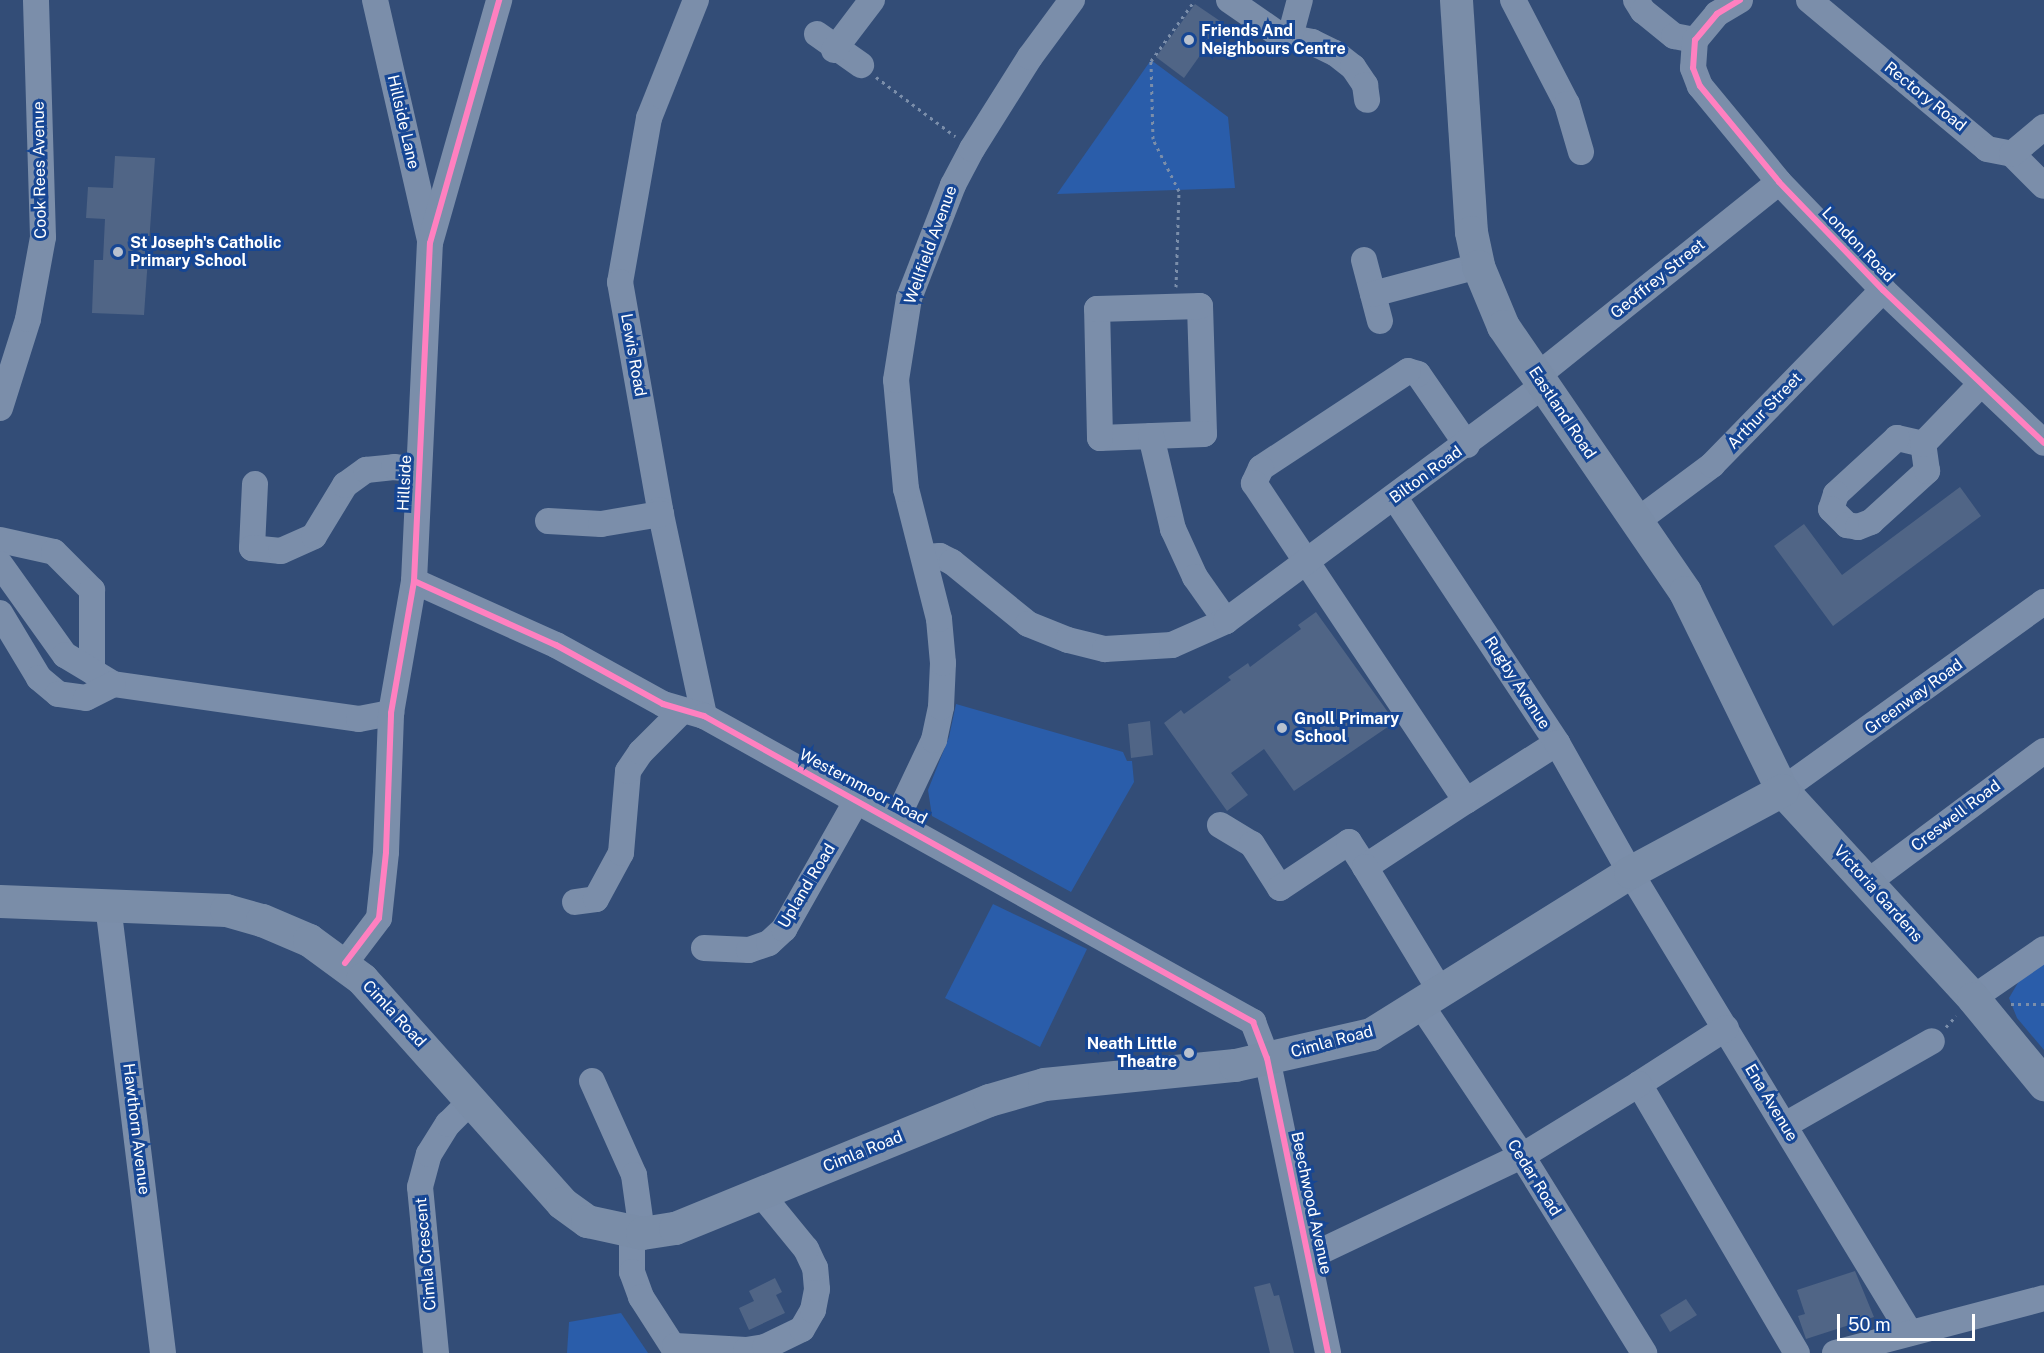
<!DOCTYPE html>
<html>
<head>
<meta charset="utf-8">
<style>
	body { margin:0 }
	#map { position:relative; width:2044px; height:1353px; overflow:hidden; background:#334d77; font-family:"Public Sans",sans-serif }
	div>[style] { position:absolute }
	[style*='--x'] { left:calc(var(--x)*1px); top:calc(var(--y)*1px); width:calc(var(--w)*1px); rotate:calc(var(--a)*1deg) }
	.green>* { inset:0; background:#2a5daa }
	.building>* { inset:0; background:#506586 }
	.path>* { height:3px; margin-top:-1.5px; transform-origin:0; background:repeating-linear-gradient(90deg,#7b8eaa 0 3px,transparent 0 7.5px) }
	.minor>* { height:26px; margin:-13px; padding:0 13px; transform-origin:13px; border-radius:13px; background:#7b8eaa }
	.major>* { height:33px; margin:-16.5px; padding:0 16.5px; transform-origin:16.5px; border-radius:16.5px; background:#7a8da8 }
	.cycleway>* { height:6px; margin:-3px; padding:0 3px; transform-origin:3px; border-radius:3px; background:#ff80c0 }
	.dots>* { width:16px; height:16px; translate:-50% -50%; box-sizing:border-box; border:3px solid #164694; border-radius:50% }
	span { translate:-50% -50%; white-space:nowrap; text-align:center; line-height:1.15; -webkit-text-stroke:6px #164694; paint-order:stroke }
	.poi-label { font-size:16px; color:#fff; font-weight:700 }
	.left { translate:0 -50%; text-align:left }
	.right { translate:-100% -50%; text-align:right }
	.street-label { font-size:16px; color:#fff }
	.scale { position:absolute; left:1837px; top:1314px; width:138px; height:27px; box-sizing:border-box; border:3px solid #fff; border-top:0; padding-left:8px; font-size:18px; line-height:21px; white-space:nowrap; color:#fff; -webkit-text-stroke:4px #164694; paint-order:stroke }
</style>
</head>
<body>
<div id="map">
	<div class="green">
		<i style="clip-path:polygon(1151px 60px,1228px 117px,1235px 188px,1057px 194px)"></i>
		<i style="clip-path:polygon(956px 704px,1123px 752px,1127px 761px,1132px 761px,1134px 782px,1071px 892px,932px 816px,928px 790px,949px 737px)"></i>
		<i style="clip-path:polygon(993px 904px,1087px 949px,1040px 1047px,945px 998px)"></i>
		<i style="clip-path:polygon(2044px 964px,2044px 1050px,2017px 1018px,2009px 998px,2019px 981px)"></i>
		<i style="clip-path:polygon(621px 1313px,648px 1353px,567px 1353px,569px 1322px)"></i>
	</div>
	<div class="building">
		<i style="clip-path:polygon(1195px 4px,1223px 23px,1184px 78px,1156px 57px)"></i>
		<i style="clip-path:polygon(115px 156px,155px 158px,144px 315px,92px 313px,94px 260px,103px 260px,105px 219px,86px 218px,88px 187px,113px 188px)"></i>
		<i style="clip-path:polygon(1960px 487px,1981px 516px,1833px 626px,1774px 546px,1804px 524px,1842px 575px)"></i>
		<i style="clip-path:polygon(1316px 612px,1395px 722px,1294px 791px,1264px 749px,1231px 773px,1248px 795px,1227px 811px,1164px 723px,1181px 710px,1184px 714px,1231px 680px,1228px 677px,1248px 663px,1250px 667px,1301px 629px,1298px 625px)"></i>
		<i style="clip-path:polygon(1150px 721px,1153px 755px,1131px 758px,1128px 724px)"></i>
		<i style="clip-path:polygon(1855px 1271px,1874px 1317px,1806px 1339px,1798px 1316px,1805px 1314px,1797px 1290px)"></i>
		<i style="clip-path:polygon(775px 1278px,782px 1292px,776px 1295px,785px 1313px,749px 1330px,739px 1308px,754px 1301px,749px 1291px)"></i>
		<i style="clip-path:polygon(1270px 1283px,1274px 1296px,1279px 1295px,1294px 1353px,1270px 1353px,1254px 1287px)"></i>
		<i style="clip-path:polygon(1686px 1299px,1697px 1315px,1670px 1332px,1660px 1315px)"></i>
	</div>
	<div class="path">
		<i style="--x:876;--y:77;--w:99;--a:36.8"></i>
		<i style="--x:1176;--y:287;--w:96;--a:-88.2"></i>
		<i style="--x:1179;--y:191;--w:58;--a:-116.6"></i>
		<i style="--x:1153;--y:139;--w:78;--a:-91.5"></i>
		<i style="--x:1151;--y:61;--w:75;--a:-54.2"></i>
		<i style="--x:2011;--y:1004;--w:33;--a:0"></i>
		<i style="--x:1946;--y:1027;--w:15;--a:-48"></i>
	</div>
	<div class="minor">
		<i style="--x:375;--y:0;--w:246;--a:77.1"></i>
		<i style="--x:696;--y:0;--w:127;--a:111.7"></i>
		<i style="--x:649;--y:118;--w:167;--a:100"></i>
		<i style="--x:620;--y:282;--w:231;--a:80"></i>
		<i style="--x:660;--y:510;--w:211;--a:77.9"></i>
		<i style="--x:1229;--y:0;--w:63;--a:34.7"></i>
		<i style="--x:1281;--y:36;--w:32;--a:11"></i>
		<i style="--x:1312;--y:42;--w:25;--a:26"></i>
		<i style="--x:1335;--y:53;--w:23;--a:38"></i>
		<i style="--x:1353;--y:67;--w:22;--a:56"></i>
		<i style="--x:1365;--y:85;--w:15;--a:82"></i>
		<i style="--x:1513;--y:0;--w:117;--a:62.6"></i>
		<i style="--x:1567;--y:104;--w:50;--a:73.7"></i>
		<i style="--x:1636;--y:0;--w:13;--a:58"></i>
		<i style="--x:1643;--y:11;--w:40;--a:39"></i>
		<i style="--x:1674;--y:36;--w:21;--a:11"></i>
		<i style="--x:1740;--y:0;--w:27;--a:149"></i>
		<i style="--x:1717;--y:14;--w:34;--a:130"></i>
		<i style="--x:1695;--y:40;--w:28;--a:94"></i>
		<i style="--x:1693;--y:68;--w:19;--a:69"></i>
		<i style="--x:1700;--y:86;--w:124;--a:50.5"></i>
		<i style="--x:1779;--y:182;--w:150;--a:46.1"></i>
		<i style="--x:1883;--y:290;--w:222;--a:43.5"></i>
		<i style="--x:1809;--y:0;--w:232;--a:39.9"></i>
		<i style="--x:1987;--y:149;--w:25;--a:11"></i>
		<i style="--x:2012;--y:154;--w:45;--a:45"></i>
		<i style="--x:817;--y:34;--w:54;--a:35.2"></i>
		<i style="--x:1281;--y:36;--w:10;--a:-17"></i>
		<i style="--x:1291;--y:33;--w:34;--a:-75"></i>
		<i style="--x:834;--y:50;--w:63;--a:-52.8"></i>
		<i style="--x:2012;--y:154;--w:42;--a:-40.2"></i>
		<i style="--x:1364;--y:260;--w:63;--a:75.3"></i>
		<i style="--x:1373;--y:294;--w:109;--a:-14.9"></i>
		<i style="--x:1200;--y:306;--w:128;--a:88.2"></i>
		<i style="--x:1204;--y:434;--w:104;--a:177.8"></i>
		<i style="--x:1100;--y:438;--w:129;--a:-91.3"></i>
		<i style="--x:1097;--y:309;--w:103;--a:-1.7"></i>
		<i style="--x:1537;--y:376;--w:310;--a:-38.7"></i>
		<i style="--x:0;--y:408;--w:93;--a:-72.5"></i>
		<i style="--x:28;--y:319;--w:83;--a:-79.6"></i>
		<i style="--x:43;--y:237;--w:237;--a:-91.7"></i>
		<i style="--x:1151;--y:436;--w:96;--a:76.7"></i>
		<i style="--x:1173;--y:529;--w:53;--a:65.4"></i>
		<i style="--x:1195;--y:577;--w:54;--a:54.8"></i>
		<i style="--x:1923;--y:444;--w:27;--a:-167"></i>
		<i style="--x:1897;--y:438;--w:83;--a:137.4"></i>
		<i style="--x:1836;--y:494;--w:16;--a:108"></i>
		<i style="--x:1831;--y:509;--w:23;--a:45"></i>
		<i style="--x:1847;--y:525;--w:11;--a:10"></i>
		<i style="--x:1858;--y:527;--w:14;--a:-21"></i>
		<i style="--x:1871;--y:522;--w:76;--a:-42.3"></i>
		<i style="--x:1927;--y:471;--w:27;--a:-98"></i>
		<i style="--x:1923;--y:444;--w:82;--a:-46"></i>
		<i style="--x:1467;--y:445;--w:86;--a:-124.6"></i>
		<i style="--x:1418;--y:374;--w:10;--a:-163"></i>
		<i style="--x:1408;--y:371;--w:176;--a:146.6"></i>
		<i style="--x:1261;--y:468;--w:17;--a:115"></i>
		<i style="--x:1254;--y:483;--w:382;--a:56.3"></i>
		<i style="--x:1466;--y:801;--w:108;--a:-32.5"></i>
		<i style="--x:255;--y:484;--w:64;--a:92.7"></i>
		<i style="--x:252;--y:548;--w:29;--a:6"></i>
		<i style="--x:281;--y:551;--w:36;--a:-24"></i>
		<i style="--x:314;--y:536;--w:60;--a:-58.7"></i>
		<i style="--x:345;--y:485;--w:26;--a:-36"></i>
		<i style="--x:366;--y:470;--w:28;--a:-6"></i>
		<i style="--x:394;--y:467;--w:25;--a:7"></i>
		<i style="--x:1395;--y:498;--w:294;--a:56.5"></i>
		<i style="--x:1557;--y:743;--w:148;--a:60.5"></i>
		<i style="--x:1630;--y:872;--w:539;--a:58.73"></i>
		<i style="--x:548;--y:521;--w:53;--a:3.2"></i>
		<i style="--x:601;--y:524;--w:61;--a:-9.5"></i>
		<i style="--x:1637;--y:521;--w:94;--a:-36.7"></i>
		<i style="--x:1712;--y:465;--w:245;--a:-45.7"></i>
		<i style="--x:0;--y:540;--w:55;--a:12.5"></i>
		<i style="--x:54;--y:552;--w:54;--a:45"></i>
		<i style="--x:92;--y:590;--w:81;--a:90"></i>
		<i style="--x:924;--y:557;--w:16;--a:-4"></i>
		<i style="--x:940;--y:556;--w:13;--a:27"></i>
		<i style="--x:952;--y:562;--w:98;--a:39.2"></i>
		<i style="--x:1028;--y:624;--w:43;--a:21.8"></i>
		<i style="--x:1068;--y:640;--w:38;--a:14"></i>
		<i style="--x:1105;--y:649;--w:67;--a:-3.4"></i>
		<i style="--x:1172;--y:645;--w:59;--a:-24"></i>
		<i style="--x:1226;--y:621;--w:396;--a:-36.6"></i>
		<i style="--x:0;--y:564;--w:112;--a:54.5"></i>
		<i style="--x:65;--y:655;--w:56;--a:31.1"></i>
		<i style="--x:113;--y:684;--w:248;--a:8.1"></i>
		<i style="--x:359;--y:719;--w:33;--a:-11"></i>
		<i style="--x:414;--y:581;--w:156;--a:24.3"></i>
		<i style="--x:556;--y:645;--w:122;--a:28.9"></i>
		<i style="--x:663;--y:704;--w:43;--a:16.3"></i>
		<i style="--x:704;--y:716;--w:629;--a:29.13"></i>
		<i style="--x:1253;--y:1022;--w:39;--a:69"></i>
		<i style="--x:1267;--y:1058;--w:301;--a:78.3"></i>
		<i style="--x:0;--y:613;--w:76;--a:59"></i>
		<i style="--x:39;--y:678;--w:25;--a:40"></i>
		<i style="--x:58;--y:694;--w:28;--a:8"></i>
		<i style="--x:86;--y:698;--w:30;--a:-27"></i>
		<i style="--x:1782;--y:790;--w:322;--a:-35.7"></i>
		<i style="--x:896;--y:820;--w:89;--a:-64.6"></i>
		<i style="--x:934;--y:740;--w:34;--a:-78"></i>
		<i style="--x:941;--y:707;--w:44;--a:-87.4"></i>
		<i style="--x:943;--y:663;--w:44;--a:-95.2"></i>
		<i style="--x:939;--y:619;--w:134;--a:-104.2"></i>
		<i style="--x:906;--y:489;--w:109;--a:-95.2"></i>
		<i style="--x:896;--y:380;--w:83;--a:-81"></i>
		<i style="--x:909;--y:298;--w:121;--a:-68.7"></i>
		<i style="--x:953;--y:185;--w:41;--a:-62.2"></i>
		<i style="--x:972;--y:149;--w:109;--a:-57.8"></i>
		<i style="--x:1030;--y:57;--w:71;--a:-53.6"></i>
		<i style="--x:1220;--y:825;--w:37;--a:31"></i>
		<i style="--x:1252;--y:844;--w:52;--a:57.5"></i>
		<i style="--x:1280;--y:888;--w:83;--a:-33.7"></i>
		<i style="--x:1349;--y:842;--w:30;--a:57"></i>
		<i style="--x:1365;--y:867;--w:121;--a:-33.2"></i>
		<i style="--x:1365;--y:867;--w:146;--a:58.7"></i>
		<i style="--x:1868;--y:882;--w:219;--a:-36.7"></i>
		<i style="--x:575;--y:902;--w:21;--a:-8"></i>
		<i style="--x:596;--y:899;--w:52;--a:-61.5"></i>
		<i style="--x:621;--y:853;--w:82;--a:-85.1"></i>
		<i style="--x:628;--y:771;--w:23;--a:-56"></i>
		<i style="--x:641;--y:752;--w:59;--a:-45"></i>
		<i style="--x:108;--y:905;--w:451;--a:83"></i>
		<i style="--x:704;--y:948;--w:45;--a:2.5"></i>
		<i style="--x:749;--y:950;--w:21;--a:-19"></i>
		<i style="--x:769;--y:943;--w:21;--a:-43"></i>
		<i style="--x:784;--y:929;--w:148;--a:-60.5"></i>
		<i style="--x:345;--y:963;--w:56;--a:-52.9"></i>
		<i style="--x:379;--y:918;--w:66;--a:-83.9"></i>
		<i style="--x:386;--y:852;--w:139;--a:-87.9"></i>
		<i style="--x:391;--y:713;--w:134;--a:-80.1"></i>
		<i style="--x:414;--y:581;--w:338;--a:-87.3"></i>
		<i style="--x:430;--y:243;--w:253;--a:-74.1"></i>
		<i style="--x:1973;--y:998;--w:86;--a:-34.6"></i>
		<i style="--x:1421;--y:1005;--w:182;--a:56.2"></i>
		<i style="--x:1522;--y:1156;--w:232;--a:58.2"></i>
		<i style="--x:1726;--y:1028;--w:103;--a:147.2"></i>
		<i style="--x:1639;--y:1084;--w:312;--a:59.6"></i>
		<i style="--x:592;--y:1081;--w:103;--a:65.9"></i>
		<i style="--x:634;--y:1175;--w:59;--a:82.1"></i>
		<i style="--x:1785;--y:1125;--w:169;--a:-29.7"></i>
		<i style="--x:632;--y:1233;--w:39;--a:90"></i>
		<i style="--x:632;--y:1272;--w:27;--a:70"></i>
		<i style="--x:641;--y:1297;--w:67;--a:57.3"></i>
		<i style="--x:1309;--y:1257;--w:236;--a:-25.4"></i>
		<i style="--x:1522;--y:1156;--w:137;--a:-31.6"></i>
		<i style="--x:675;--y:1346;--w:71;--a:3.2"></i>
		<i style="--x:746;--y:1350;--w:19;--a:-9"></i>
		<i style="--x:765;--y:1347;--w:41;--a:-25.9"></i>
		<i style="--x:802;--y:1329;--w:22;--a:-60"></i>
		<i style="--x:813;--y:1310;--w:21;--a:-79"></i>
		<i style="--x:817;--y:1289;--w:21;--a:-95"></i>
		<i style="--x:815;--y:1268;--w:21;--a:-115"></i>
		<i style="--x:806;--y:1249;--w:71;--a:-129.3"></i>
		<i style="--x:436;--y:1353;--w:167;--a:-95.5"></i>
		<i style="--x:420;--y:1187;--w:34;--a:-75"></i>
		<i style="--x:429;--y:1154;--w:36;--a:-58"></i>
		<i style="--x:448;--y:1124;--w:35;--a:-45"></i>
		<i style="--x:1835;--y:1353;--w:216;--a:-14.7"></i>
	</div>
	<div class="major">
		<i style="--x:1456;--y:0;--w:232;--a:86.3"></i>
		<i style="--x:1471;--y:232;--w:35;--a:78"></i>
		<i style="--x:1478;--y:266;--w:65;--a:67.4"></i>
		<i style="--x:1503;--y:326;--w:322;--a:55.6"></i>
		<i style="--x:1685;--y:592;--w:220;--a:63.9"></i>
		<i style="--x:1782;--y:790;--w:282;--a:47.4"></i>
		<i style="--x:1973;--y:998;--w:112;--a:50.5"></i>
		<i style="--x:0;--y:901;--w:226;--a:2.3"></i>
		<i style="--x:226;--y:910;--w:37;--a:16"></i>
		<i style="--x:262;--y:920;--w:51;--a:23.1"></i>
		<i style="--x:309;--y:940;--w:66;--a:36.3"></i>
		<i style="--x:362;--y:979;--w:300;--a:48.2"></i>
		<i style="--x:562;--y:1203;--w:31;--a:36"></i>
		<i style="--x:587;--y:1221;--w:56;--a:12.3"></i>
		<i style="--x:642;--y:1233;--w:33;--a:-9"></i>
		<i style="--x:675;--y:1228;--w:339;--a:-22.2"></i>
		<i style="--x:989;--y:1100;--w:57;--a:-16.2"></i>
		<i style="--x:1044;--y:1084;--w:192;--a:-5.7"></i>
		<i style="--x:1235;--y:1065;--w:139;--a:-12.8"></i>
		<i style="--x:1371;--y:1034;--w:305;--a:-32"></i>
		<i style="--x:1630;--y:872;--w:173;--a:-28.3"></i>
	</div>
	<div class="cycleway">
		<i style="--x:1740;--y:0;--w:27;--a:149"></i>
		<i style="--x:1717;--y:14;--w:34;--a:130"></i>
		<i style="--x:1695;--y:40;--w:28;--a:94"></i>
		<i style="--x:1693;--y:68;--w:19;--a:69"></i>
		<i style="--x:1700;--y:86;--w:124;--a:50.5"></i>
		<i style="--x:1779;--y:182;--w:150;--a:46.1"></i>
		<i style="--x:1883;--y:290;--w:222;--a:43.5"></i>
		<i style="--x:414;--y:581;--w:156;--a:24.3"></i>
		<i style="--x:556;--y:645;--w:122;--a:28.9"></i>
		<i style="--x:663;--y:704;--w:43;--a:16.3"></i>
		<i style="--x:704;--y:716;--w:629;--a:29.13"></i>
		<i style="--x:1253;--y:1022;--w:39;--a:69"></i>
		<i style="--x:1267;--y:1058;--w:301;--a:78.3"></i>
		<i style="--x:345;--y:963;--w:56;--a:-52.9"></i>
		<i style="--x:379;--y:918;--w:66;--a:-83.9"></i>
		<i style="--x:386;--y:852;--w:139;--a:-87.9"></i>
		<i style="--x:391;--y:713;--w:134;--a:-80.1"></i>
		<i style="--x:414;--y:581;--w:338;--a:-87.3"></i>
		<i style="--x:430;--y:243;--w:253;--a:-74.1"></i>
	</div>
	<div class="dots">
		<i style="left:1189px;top:40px;background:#b8c1cf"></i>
		<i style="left:118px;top:252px;background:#b8c1cf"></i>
		<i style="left:1282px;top:728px;background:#b8c1cf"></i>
		<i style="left:1189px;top:1053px;background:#b8c1cf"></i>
	</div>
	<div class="poi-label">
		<span class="left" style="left:1201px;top:40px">Friends And<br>Neighbours Centre</span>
		<span class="left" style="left:130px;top:252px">St Joseph's Catholic<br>Primary School</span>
		<span class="left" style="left:1294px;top:728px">Gnoll Primary<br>School</span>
		<span class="right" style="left:1177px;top:1053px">Neath Little<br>Theatre</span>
	</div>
	<div class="street-label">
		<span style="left:1925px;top:97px;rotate:39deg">Rectory Road</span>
		<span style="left:403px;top:122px;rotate:77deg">Hillside Lane</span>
		<span style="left:40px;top:170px;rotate:-91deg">Cook Rees Avenue</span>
		<span style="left:931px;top:245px;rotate:-70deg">Wellfield Avenue</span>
		<span style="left:1858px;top:245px;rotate:46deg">London Road</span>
		<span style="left:1658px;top:279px;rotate:-39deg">Geoffrey Street</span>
		<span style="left:633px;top:355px;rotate:80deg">Lewis Road</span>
		<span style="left:1765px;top:411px;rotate:-46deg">Arthur Street</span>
		<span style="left:1562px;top:413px;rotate:56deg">Eastland Road</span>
		<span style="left:1426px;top:475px;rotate:-36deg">Bilton Road</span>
		<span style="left:405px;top:483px;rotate:-87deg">Hillside</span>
		<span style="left:1517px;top:683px;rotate:57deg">Rugby Avenue</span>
		<span style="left:1914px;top:697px;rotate:-36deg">Greenway Road</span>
		<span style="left:863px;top:787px;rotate:28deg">Westernmoor Road</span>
		<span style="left:1956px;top:816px;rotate:-37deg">Creswell Road</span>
		<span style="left:807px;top:886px;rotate:-59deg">Upland Road</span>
		<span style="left:1878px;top:894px;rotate:48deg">Victoria Gardens</span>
		<span style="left:394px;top:1014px;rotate:47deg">Cimla Road</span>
		<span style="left:1332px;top:1042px;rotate:-15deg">Cimla Road</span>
		<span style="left:1771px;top:1103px;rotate:59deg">Ena Avenue</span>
		<span style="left:136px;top:1129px;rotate:83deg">Hawthorn Avenue</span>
		<span style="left:863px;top:1152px;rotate:-22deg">Cimla Road</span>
		<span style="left:1534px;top:1178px;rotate:58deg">Cedar Road</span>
		<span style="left:1311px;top:1203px;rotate:78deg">Beechwood Avenue</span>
		<span style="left:426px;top:1254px;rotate:-95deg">Cimla Crescent</span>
	</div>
	<div class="scale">50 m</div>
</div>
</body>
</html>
